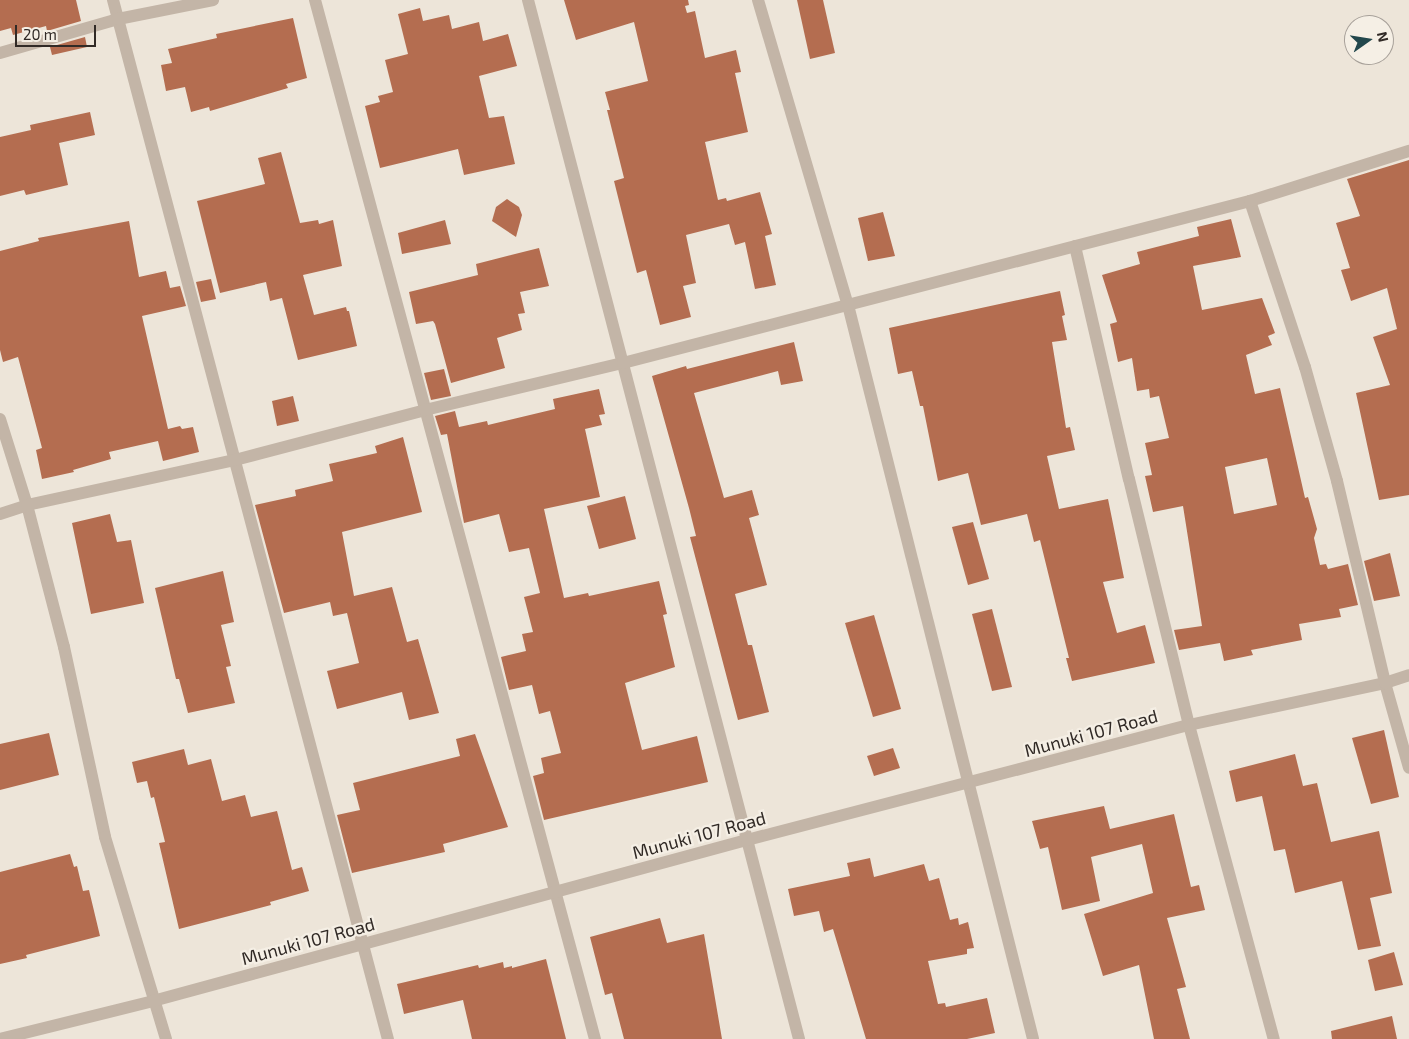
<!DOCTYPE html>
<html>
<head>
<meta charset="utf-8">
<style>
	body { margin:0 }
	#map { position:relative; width:1409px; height:1039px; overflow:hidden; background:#ede5d9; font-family:"Exo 2",sans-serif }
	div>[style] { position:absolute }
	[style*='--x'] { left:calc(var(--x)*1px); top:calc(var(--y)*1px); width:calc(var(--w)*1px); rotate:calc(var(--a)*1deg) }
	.building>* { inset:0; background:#b46d50 }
	.minor>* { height:12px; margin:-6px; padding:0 6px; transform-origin:6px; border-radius:6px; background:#c3b5a7 }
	span { translate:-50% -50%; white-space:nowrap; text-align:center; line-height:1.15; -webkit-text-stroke:4.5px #f5efe5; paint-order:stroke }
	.street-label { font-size:18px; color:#312a26 }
	.north { position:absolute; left:1344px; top:15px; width:50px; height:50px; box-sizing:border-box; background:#f5efe5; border:1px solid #a7a099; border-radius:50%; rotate:77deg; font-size:14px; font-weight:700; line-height:20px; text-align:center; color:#312a26 }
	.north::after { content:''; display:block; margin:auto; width:18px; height:22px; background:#22474c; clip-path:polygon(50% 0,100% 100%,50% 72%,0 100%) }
	.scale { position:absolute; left:15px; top:25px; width:81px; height:22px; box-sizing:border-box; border:2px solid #312a26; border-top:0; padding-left:6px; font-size:15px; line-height:18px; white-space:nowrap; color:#312a26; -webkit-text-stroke:4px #f5efe5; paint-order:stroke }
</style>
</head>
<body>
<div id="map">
	<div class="building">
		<i style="clip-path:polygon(0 0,76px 0,81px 21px,47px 31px,46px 26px,13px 35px,11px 28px,0 31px)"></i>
		<i style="clip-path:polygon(564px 0,688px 0,689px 5px,685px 6px,687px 13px,695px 11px,705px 58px,736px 50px,741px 72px,735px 73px,748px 132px,705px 142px,718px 200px,726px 198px,727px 201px,760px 192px,772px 234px,765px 236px,776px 285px,755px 289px,745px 242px,735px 245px,729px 224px,686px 235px,696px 283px,683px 286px,691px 317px,660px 325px,646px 270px,637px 273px,614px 181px,624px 178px,607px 110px,610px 110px,605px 92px,648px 81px,634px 22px,576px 40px)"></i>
		<i style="clip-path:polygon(797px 0,823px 0,835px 53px,810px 59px)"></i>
		<i style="clip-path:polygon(420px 8px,423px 21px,449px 15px,452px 29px,479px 22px,483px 41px,508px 34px,517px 66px,479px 76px,489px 118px,504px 116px,515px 164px,464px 175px,458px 149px,380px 168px,365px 106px,380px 102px,378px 96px,393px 92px,385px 60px,408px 54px,398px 14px)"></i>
		<i style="clip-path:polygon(293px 18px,307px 78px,286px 84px,288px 88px,210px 111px,209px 107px,191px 112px,185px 87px,166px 91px,161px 65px,172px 63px,168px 49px,217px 38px,216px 34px)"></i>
		<i style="clip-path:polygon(85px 37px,87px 47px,52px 55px,50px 47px)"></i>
		<i style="clip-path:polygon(90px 112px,95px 135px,59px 143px,68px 185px,26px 195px,24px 190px,0 196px,0 137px,31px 130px,30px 125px)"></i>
		<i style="clip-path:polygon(281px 152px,300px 223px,318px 220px,319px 224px,333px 220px,342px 266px,303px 275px,314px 315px,346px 307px,347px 311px,349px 311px,357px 346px,298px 360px,282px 298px,270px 301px,266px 282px,220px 293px,197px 201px,265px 184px,258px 158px)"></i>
		<i style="clip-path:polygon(1409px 160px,1409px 495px,1379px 500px,1356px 393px,1390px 385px,1373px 337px,1397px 329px,1387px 288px,1351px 301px,1341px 270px,1350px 268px,1336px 223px,1360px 216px,1347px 179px)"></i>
		<i style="clip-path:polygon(507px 199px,519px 207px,522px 215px,516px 237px,492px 221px,496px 207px)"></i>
		<i style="clip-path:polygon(883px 212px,895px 256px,868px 261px,858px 218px)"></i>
		<i style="clip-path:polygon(evenodd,1231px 219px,1241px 257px,1193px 266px,1202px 310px,1262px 298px,1275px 333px,1268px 336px,1272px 345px,1246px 355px,1255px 394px,1280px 388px,1305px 498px,1308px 497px,1317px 529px,1314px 538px,1320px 565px,1326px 564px,1328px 569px,1348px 564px,1358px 605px,1339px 609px,1341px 617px,1299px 624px,1302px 640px,1251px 650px,1253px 655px,1224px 661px,1220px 643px,1179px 650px,1174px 630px,1202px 626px,1183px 506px,1153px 512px,1145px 476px,1152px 475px,1145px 443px,1169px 438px,1159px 396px,1150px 398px,1149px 389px,1137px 391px,1132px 358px,1118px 362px,1110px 324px,1117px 322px,1102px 275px,1140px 264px,1137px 252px,1199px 236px,1197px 227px,1231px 219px,1267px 458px,1277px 505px,1234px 514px,1225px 467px,1267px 458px)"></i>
		<i style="clip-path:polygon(445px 220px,451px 244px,402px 254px,398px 233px)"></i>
		<i style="clip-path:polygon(129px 221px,139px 277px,166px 271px,170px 288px,180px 286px,186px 306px,142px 316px,168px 429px,180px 426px,182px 429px,193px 427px,199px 452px,163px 461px,158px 441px,109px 452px,111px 459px,73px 470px,74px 472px,42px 479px,36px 450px,42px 448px,18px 357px,3px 362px,0 350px,0 251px,39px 241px,38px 238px)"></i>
		<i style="clip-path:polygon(539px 248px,549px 286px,520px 292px,525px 313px,518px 314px,522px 330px,497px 338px,505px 368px,451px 383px,435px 324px,433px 321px,416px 324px,409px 292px,478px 275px,476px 264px)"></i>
		<i style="clip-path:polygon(211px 279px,216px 299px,201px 302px,196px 282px)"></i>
		<i style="clip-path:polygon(1060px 291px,1065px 315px,1062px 316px,1067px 340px,1052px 342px,1066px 428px,1070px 427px,1075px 450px,1047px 456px,1059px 509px,1108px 499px,1124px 578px,1103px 582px,1117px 633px,1145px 625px,1155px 663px,1072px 681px,1066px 658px,1069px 658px,1040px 540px,1034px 542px,1027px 514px,981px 525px,968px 473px,938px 481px,923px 406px,920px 406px,912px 371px,898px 374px,889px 328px)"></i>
		<i style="clip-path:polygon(794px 342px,803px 381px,781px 385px,778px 371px,694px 393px,724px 498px,752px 490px,759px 515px,749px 518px,767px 585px,735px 594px,748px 645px,752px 645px,769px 712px,738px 720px,690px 537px,696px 536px,689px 508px,652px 376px,686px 366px,687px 369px)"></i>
		<i style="clip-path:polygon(444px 369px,451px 396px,431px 400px,424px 373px)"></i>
		<i style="clip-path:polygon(599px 389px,605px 414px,599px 415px,602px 425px,585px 429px,600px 497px,544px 509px,564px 598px,588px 593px,589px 596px,659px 581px,667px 614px,663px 615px,675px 667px,625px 683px,630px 703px,642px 750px,697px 736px,708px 782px,544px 820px,533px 776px,544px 773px,541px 758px,561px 753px,550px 711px,539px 714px,532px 685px,509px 690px,501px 657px,526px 651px,522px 634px,533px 632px,524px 597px,540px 593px,529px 548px,509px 552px,499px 514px,464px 523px,447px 434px,441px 435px,435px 416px,455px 411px,459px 427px,487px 421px,488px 425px,555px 409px,553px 399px)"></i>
		<i style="clip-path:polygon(293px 396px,299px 421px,277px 426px,272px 401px)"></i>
		<i style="clip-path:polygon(403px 437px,422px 512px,342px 532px,354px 596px,392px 587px,407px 642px,418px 639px,439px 713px,409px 720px,402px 692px,337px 709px,327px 671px,359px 663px,347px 613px,333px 616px,330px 602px,284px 613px,255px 505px,296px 496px,295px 490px,333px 481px,329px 464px,377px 453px,375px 446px)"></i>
		<i style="clip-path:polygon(625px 496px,636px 539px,599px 549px,587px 506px)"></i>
		<i style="clip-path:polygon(110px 514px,117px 542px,131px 540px,144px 603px,91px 614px,72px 523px)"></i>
		<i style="clip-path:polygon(973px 522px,989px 579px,968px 585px,952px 527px)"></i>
		<i style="clip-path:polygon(1390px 553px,1400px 596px,1374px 601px,1364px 561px)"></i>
		<i style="clip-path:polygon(223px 571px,234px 622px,221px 625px,231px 666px,226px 667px,235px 703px,188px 713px,179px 679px,176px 679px,155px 588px)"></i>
		<i style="clip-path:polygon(992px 609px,1012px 687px,992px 691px,972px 614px)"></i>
		<i style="clip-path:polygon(874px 615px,901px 709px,873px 717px,845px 623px)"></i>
		<i style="clip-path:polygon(1384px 730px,1399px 797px,1371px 804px,1352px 738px)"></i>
		<i style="clip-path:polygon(49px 733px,59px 775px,0 790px,0 744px)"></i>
		<i style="clip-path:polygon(475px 734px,508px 827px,443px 844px,445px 852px,352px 873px,337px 815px,360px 810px,353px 783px,460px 756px,456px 739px)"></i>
		<i style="clip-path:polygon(893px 748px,900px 768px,874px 776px,867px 756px)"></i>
		<i style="clip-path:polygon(184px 749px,188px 765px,211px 759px,222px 801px,245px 795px,251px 817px,277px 811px,292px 870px,302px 867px,309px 891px,270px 902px,271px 905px,179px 929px,159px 843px,165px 842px,154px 797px,151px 798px,147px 781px,137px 783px,132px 762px)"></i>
		<i style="clip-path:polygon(1295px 754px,1303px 786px,1317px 783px,1331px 842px,1379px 831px,1392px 893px,1370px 898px,1381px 946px,1358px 950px,1342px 881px,1295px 893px,1285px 849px,1274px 851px,1262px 796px,1236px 802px,1229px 771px)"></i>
		<i style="clip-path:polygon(1104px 806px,1110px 829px,1174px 814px,1191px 887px,1199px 885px,1205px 910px,1167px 918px,1186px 987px,1177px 989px,1190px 1039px,1154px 1039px,1139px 965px,1103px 976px,1084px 914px,1153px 893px,1142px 844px,1091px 857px,1100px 901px,1062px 910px,1048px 847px,1040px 849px,1032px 821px)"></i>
		<i style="clip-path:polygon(70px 854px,74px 867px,77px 866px,83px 891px,89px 890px,100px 936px,26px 955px,27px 958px,0 964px,0 872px)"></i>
		<i style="clip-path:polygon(870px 858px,874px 877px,924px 864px,929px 881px,939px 878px,950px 920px,958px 918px,959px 925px,968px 922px,974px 948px,967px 949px,967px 954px,928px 961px,938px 1004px,945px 1003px,946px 1007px,987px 998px,995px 1033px,967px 1039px,866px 1039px,833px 929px,824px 932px,819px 911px,794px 916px,788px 889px,850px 876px,847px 863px)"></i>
		<i style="clip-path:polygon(660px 918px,667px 943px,704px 934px,722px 1039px,624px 1039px,612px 993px,605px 995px,590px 937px)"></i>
		<i style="clip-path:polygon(1394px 952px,1403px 985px,1375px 991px,1368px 960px)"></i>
		<i style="clip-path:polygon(546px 959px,566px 1039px,472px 1039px,463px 1000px,404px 1014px,397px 984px,478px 965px,479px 968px,503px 962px,504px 968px,512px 966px,512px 968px)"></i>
		<i style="clip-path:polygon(1392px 1016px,1397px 1039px,1332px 1039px,1331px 1031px)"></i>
	</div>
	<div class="minor">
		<i style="--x:113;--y:0;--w:1075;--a:75.18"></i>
		<i style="--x:315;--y:0;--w:1076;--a:74.92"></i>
		<i style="--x:528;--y:0;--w:1074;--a:75.38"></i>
		<i style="--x:758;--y:0;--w:318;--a:73.6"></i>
		<i style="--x:848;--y:305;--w:757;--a:75.85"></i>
		<i style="--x:0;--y:53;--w:123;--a:-16.1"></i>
		<i style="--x:118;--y:19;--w:97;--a:-11.3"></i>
		<i style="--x:1250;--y:201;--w:175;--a:71.7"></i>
		<i style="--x:1305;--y:367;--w:118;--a:74.3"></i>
		<i style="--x:1337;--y:481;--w:208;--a:76.6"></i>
		<i style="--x:1385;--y:683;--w:88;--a:74.2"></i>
		<i style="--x:1075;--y:246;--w:239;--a:77"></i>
		<i style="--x:1129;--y:479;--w:253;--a:76.3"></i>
		<i style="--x:1189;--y:725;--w:325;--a:74.9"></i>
		<i style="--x:0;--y:419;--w:90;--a:72.6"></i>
		<i style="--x:27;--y:505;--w:147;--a:75.4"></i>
		<i style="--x:64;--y:647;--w:194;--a:77.8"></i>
		<i style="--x:105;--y:837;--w:211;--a:73.2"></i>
		<i style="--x:0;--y:514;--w:28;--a:-18"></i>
		<i style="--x:27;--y:505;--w:213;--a:-12.2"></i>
		<i style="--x:235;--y:460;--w:196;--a:-14.7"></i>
		<i style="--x:425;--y:410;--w:204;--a:-13.4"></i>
		<i style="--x:623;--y:363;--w:648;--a:-14.49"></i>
		<i style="--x:1250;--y:201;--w:167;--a:-17.5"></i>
		<i style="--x:0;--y:1039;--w:158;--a:-13.9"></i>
		<i style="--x:153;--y:1001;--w:615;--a:-15.17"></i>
		<i style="--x:747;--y:840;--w:457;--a:-14.6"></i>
		<i style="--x:1189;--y:725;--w:200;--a:-12.1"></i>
		<i style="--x:1385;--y:683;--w:25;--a:-18"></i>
	</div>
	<div class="street-label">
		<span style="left:1091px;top:733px;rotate:-15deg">Munuki 107 Road</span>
		<span style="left:699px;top:835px;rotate:-15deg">Munuki 107 Road</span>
		<span style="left:308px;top:941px;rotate:-15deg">Munuki 107 Road</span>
	</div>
	<div class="north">N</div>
	<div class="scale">20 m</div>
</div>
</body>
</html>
